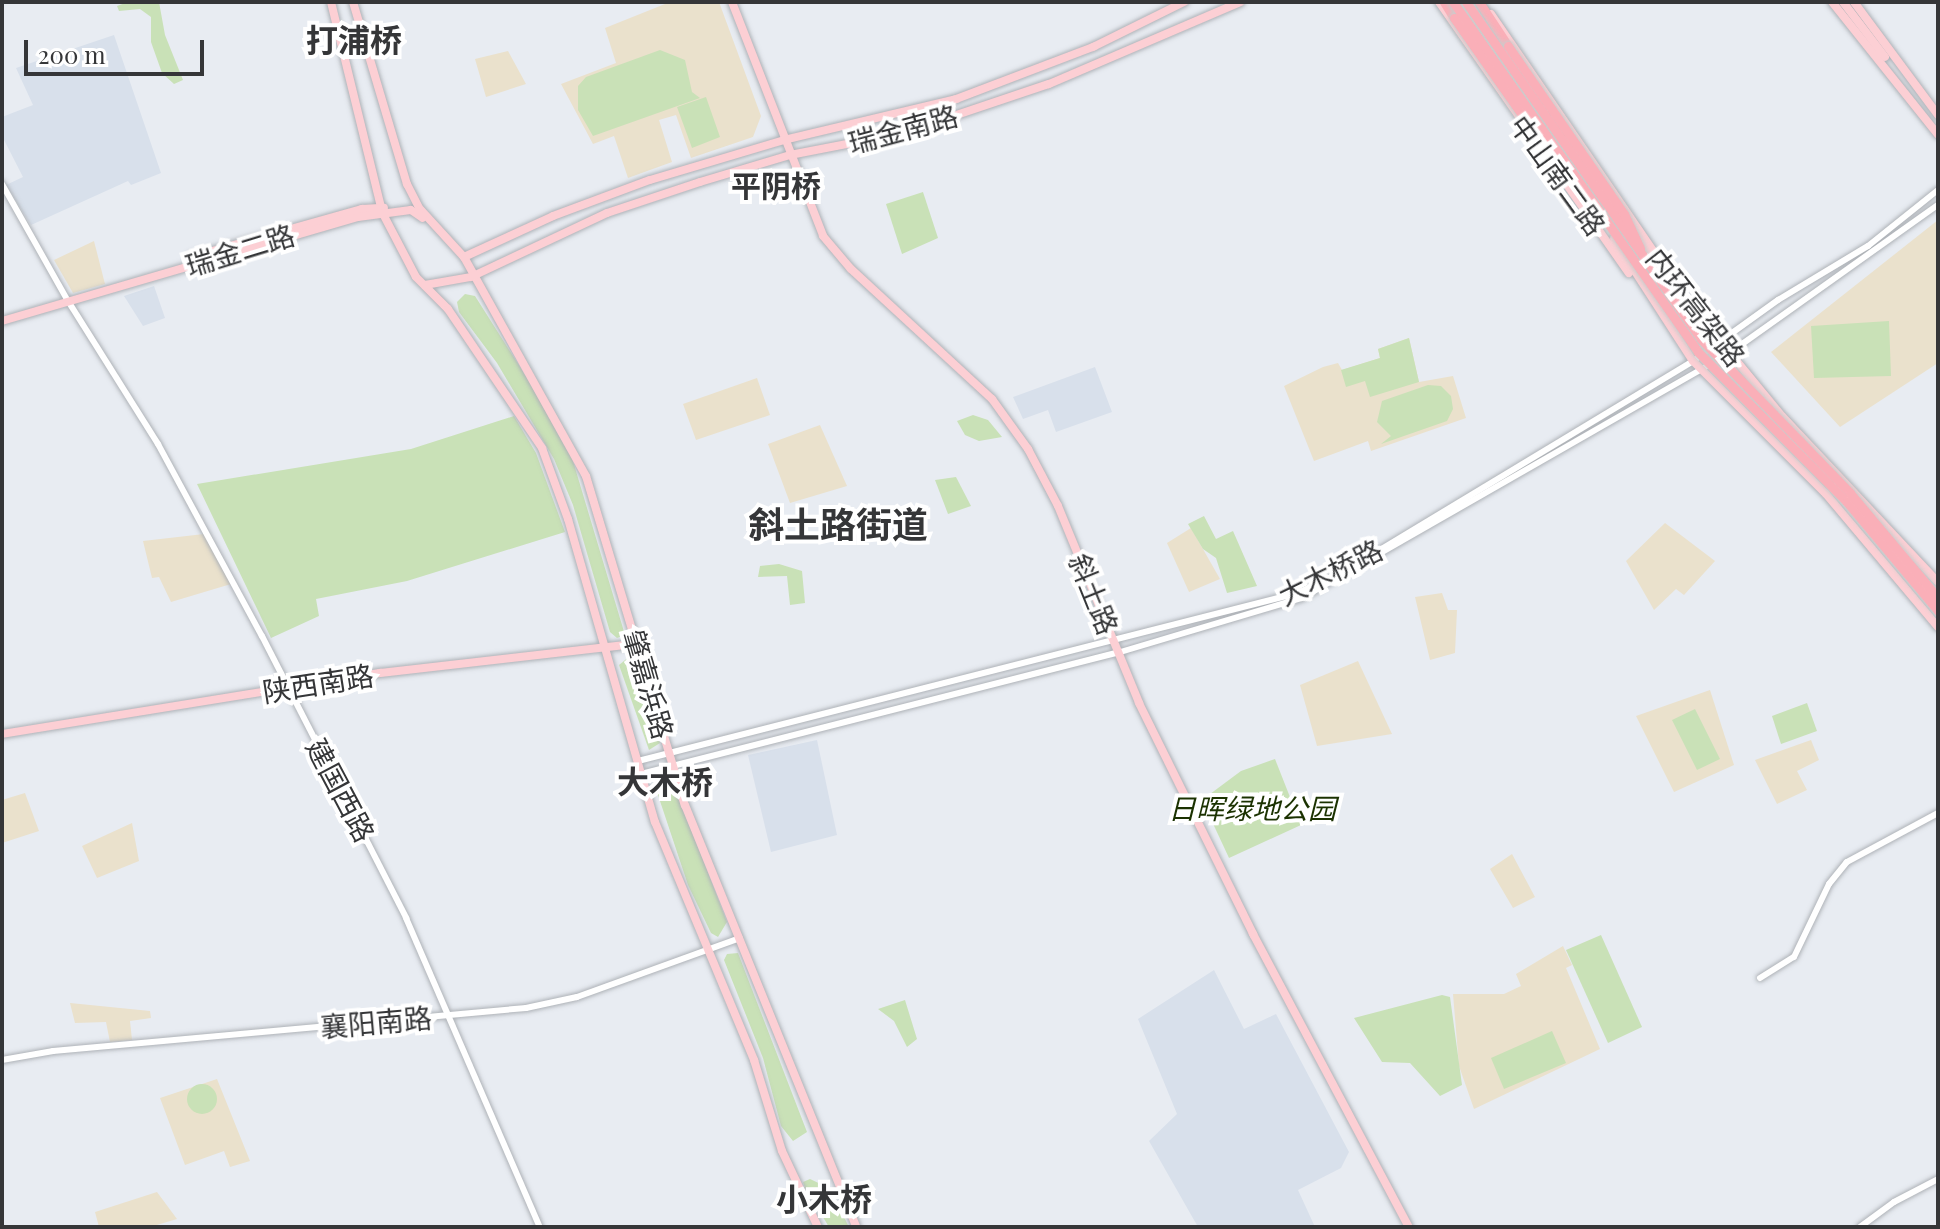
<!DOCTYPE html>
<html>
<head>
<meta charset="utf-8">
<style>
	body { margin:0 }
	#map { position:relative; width:1940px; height:1229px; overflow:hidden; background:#e8ecf2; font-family:"Playfair Display","Noto Sans SC",serif }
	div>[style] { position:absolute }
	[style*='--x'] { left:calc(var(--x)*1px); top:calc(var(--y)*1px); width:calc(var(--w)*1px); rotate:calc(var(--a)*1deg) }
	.built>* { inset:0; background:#d8e0eb }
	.education>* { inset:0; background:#eae1cc }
	.green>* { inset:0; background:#c9e1b7 }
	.round { border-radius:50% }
	.roads { filter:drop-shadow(0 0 2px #aeb2b7) drop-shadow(0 0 2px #aeb2b7) }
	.minor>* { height:6px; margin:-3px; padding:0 3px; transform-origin:3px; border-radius:3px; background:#fff }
	.major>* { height:8px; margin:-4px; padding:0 4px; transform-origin:4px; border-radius:4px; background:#fccfd4 }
	.highway>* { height:9px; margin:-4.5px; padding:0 4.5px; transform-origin:4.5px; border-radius:4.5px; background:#faafb8 }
	.bridges { filter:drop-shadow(0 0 2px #cacbcb) drop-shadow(0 0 2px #cacbcb) }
	.highway-bridge>* { height:9px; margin:-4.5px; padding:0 4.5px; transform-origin:4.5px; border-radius:4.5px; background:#faafb8 }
	span { translate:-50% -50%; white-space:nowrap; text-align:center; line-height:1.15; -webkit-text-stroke:8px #fff; paint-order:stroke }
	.street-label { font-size:28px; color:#353638 }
	.park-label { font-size:28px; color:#1b3201; font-style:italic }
	.neighbourhood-label { font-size:30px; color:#353638; font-weight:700 }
	.quarter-label { font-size:32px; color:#353638; font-weight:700 }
	.district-label { font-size:36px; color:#353638; font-weight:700 }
	.frame { position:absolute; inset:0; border:4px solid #353638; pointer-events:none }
	.scale { position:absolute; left:24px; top:40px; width:180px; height:36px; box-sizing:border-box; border:4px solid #353638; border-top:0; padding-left:10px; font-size:24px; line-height:28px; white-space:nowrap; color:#353638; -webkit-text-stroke:6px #fff; paint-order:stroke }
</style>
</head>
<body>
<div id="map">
	<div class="built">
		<i style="clip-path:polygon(114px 35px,161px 173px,131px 185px,128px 181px,31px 225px,6px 185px,23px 177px,2px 136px,2px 117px,33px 105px,16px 68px)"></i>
		<i style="clip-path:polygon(154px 286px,165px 318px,143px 326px,124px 296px)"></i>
		<i style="clip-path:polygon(1095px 367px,1112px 412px,1056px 432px,1048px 410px,1023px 419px,1013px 397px)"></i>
		<i style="clip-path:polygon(817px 740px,837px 835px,771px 852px,748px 755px)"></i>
		<i style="clip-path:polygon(1214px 970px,1244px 1029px,1276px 1014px,1349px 1152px,1341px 1168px,1298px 1190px,1315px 1227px,1198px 1227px,1149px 1141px,1177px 1114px,1138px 1019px)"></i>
	</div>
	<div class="education">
		<i style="clip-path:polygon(670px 2px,719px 2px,761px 116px,753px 137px,691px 158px,676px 115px,659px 120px,672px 162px,628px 178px,614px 136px,593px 144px,561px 84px,616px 63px,605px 28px)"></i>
		<i style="clip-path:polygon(508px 51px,526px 84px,486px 97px,475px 59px)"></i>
		<i style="clip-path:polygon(1938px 220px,1938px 363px,1840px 427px,1771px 352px)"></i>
		<i style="clip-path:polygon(94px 241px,105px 284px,73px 293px,54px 260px)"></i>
		<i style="clip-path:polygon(1409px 338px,1419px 382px,1453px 376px,1466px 418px,1371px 451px,1368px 441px,1314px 461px,1284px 386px,1323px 367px,1338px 363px,1342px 370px,1380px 358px,1378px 349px)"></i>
		<i style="clip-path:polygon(757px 378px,770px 415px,696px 440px,683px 404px)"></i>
		<i style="clip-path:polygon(820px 425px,847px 486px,790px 503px,768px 444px)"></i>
		<i style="clip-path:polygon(1665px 523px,1715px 561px,1684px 595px,1676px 589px,1654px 610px,1626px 561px)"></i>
		<i style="clip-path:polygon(1191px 528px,1220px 579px,1189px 592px,1167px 543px)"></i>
		<i style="clip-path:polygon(204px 534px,231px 584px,171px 602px,159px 577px,152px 578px,143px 541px)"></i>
		<i style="clip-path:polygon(1442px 593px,1448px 610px,1457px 610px,1455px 653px,1430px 660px,1415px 597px)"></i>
		<i style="clip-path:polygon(1358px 661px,1392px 734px,1317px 746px,1300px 685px)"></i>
		<i style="clip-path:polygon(1710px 690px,1734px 765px,1674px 792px,1636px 716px)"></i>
		<i style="clip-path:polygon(1811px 740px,1819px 760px,1797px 771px,1807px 790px,1777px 804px,1755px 760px)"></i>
		<i style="clip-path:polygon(25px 793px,39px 831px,2px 843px,2px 800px)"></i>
		<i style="clip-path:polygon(132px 823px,139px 861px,97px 878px,82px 846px)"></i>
		<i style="clip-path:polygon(1512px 854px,1535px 897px,1513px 908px,1490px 869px)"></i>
		<i style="clip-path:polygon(1563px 946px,1572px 965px,1566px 968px,1600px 1049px,1474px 1109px,1459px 1066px,1453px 994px,1504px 994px,1521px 986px,1516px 974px)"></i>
		<i style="clip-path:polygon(70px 1003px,150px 1011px,151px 1018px,130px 1021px,132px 1040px,110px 1042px,106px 1022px,75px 1023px)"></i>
		<i style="clip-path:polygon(217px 1079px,250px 1161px,230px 1167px,224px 1151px,185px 1165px,160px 1098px)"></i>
		<i style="clip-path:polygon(157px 1192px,177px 1219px,150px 1227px,99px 1227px,95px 1212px)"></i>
	</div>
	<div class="green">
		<i style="clip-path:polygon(128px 2px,159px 2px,165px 35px,183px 80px,174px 84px,162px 73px,151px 42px,151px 17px,140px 9px,119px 11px,117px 6px)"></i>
		<i style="clip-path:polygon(660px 50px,685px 60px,692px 92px,700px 98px,593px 136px,578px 110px,578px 86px,586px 77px)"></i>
		<i style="clip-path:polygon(706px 97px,720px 137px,692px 148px,677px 107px)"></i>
		<i style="clip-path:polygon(923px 192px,938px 238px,902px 254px,886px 204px)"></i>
		<i style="clip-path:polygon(465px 294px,475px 296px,567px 441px,625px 635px,617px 638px,610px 632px,573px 505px,554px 459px,497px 363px,459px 312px,457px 302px)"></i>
		<i style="clip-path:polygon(1889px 321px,1891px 376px,1814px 378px,1811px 326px)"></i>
		<i style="clip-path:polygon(1409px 338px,1419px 382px,1370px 397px,1365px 381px,1346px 387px,1341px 370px,1380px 358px,1378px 349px)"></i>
		<i style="clip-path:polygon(1428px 385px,1441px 386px,1451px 396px,1453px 409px,1447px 421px,1381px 444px,1391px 436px,1377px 422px,1382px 401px)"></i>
		<i style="clip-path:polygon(973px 415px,988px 420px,1002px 437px,979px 441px,965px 435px,957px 421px)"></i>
		<i style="clip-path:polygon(514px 416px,536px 453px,565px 532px,407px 581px,316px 599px,319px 616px,271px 638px,197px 484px,411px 449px)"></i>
		<i style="clip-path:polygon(956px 477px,971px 506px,948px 514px,935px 480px)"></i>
		<i style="clip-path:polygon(1204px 516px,1216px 539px,1233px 531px,1257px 586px,1227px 593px,1216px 558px,1203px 549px,1188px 524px)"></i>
		<i style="clip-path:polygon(779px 564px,802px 571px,805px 603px,790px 605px,787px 576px,758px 577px,760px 566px)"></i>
		<i style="clip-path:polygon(630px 656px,660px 743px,649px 750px,619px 665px)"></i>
		<i style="clip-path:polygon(1807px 703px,1817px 731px,1781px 744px,1772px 716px)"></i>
		<i style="clip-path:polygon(1695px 709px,1720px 759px,1697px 770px,1672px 720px)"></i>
		<i style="clip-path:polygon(1275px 759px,1301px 825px,1229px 858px,1202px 800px,1241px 771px)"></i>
		<i style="clip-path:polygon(670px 774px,727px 922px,718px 937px,711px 933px,688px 885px,653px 780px)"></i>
		<i style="clip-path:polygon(1601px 935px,1642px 1027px,1608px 1043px,1566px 950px)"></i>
		<i style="clip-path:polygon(738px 953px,807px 1132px,793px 1141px,781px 1126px,763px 1058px,724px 960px,727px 954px)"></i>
		<i style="clip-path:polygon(1442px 995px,1450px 997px,1462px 1085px,1440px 1096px,1410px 1063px,1382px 1062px,1354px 1018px)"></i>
		<i style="clip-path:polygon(905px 1000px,917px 1039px,907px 1047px,894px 1021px,878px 1009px)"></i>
		<i style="clip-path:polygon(1552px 1031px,1566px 1063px,1504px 1089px,1491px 1058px)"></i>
		<i class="round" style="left:187px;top:1084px;width:30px;height:30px"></i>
		<i style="clip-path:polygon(810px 1179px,829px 1188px,849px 1227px,829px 1227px,805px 1188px,803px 1182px)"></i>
	</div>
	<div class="roads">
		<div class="minor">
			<i style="--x:2;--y:184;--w:134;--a:60.6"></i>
			<i style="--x:68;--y:301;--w:169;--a:57.8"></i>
			<i style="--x:158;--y:444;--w:218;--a:61.6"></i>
			<i style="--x:262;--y:636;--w:317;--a:62.9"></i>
			<i style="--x:406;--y:918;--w:337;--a:66.6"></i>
			<i style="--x:638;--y:761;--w:681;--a:-14.28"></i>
			<i style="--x:1298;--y:593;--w:58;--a:-25.7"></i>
			<i style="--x:1350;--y:568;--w:401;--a:-31.1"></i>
			<i style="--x:1693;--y:361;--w:105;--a:-35.7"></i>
			<i style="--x:1778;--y:300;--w:105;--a:-31"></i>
			<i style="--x:1868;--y:246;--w:90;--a:-38.7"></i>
			<i style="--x:641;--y:774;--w:491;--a:-14.3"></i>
			<i style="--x:1117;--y:653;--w:193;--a:-16.6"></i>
			<i style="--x:1302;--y:598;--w:491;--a:-29.8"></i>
			<i style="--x:1728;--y:354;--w:257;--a:-35.4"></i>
			<i style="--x:1760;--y:978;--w:40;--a:-32"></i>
			<i style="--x:1794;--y:957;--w:81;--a:-64.4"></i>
			<i style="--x:1829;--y:884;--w:28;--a:-51"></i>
			<i style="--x:1847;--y:862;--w:103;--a:-28.3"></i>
			<i style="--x:2;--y:1060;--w:52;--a:-10"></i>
			<i style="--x:53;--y:1051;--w:475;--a:-5.2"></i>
			<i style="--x:526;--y:1008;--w:52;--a:-12.2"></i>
			<i style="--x:577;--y:997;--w:173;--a:-19.9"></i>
			<i style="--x:1860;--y:1227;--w:42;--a:-36.3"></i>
			<i style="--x:1894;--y:1202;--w:50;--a:-27.6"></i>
		</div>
		<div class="major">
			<i style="--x:331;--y:2;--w:216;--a:76.3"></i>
			<i style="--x:382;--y:212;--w:73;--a:62.4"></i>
			<i style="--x:416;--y:277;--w:45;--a:45"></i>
			<i style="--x:448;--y:309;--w:168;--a:55.9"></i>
			<i style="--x:542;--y:448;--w:76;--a:69.9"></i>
			<i style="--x:568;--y:519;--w:315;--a:74"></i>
			<i style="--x:655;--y:822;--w:258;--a:67.4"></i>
			<i style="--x:754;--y:1060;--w:95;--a:72.9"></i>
			<i style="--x:782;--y:1151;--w:84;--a:64.7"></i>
			<i style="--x:353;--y:2;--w:190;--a:73.5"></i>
			<i style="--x:407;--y:184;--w:28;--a:63"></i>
			<i style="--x:420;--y:209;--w:65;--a:47.5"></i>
			<i style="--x:464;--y:257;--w:251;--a:60.9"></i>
			<i style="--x:586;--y:476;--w:344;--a:73.3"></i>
			<i style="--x:685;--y:805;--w:455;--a:67.9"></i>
			<i style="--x:732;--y:2;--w:251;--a:68.7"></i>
			<i style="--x:823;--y:236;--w:43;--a:49.7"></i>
			<i style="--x:851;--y:269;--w:192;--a:42.7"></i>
			<i style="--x:992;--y:399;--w:62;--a:54.2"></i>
			<i style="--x:1028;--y:449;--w:64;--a:62.2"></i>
			<i style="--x:1058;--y:506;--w:213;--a:67.6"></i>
			<i style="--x:1139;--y:703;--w:258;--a:63.7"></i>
			<i style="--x:1253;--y:934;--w:332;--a:62"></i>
			<i style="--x:1439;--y:2;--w:331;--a:55"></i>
			<i style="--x:1832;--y:2;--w:170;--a:51.4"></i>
			<i style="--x:1843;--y:2;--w:69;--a:52.6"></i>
			<i style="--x:1854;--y:2;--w:141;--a:53.4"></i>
			<i style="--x:1491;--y:14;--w:310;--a:55.6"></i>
			<i style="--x:1614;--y:239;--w:145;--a:57.1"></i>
			<i style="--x:1693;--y:361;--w:188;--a:45"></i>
			<i style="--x:1826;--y:494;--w:174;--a:49.9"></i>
			<i style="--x:1638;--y:241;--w:227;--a:50.6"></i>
			<i style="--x:1782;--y:416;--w:228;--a:46.8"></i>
			<i style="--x:464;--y:257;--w:98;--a:-24.7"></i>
			<i style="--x:553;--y:216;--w:103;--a:-20.4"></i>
			<i style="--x:650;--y:180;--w:140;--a:-16.6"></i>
			<i style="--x:784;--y:140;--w:177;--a:-13.4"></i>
			<i style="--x:956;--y:99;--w:147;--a:-20.8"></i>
			<i style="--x:1093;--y:47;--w:102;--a:-26.3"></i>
			<i style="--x:193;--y:264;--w:7;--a:-106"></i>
			<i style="--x:191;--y:257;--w:178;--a:-15.7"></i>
			<i style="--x:362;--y:209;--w:22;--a:-3"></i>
			<i style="--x:425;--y:285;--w:47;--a:-9.9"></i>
			<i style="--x:471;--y:277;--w:150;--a:-25.2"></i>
			<i style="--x:607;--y:213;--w:98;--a:-18.4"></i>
			<i style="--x:700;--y:182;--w:94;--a:-16.7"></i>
			<i style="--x:790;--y:155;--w:115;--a:-11"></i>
			<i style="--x:903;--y:133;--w:154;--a:-18.6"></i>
			<i style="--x:1049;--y:84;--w:208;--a:-23.2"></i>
			<i style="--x:2;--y:321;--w:371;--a:-16.3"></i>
			<i style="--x:358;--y:217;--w:53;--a:-7.5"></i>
			<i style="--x:411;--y:210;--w:14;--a:34"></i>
			<i style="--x:2;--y:734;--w:383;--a:-9.2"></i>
			<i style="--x:380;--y:673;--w:258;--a:-6.5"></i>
		</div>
		<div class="highway">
			<i style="--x:1444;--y:2;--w:19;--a:58"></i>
			<i style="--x:1479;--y:2;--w:53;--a:56.6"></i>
		</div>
	</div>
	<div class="bridges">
		<div class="highway-bridge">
			<i style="--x:1453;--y:2;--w:427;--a:55"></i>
			<i style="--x:1698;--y:352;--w:211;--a:45.2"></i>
			<i style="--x:1847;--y:502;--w:142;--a:50.1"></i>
			<i style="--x:1466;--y:2;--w:411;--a:55.1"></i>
			<i style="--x:1701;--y:339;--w:214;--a:45.9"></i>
			<i style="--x:1850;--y:493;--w:137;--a:50"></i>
			<i style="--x:1454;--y:18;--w:172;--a:54.9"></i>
			<i style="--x:1508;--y:46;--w:204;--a:55.4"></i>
			<i style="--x:1624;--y:214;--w:38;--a:65"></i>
		</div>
	</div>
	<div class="street-label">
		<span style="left:903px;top:129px;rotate:-15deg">瑞金南路</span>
		<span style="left:1558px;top:175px;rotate:54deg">中山南二路</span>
		<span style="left:240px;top:250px;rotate:-17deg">瑞金二路</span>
		<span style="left:1696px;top:307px;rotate:52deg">内环高架路</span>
		<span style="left:1330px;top:572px;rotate:-26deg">大木桥路</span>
		<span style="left:1094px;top:594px;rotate:68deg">斜土路</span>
		<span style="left:318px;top:683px;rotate:-9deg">陕西南路</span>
		<span style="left:649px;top:684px;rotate:74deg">肇嘉浜路</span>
		<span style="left:341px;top:790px;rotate:62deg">建国西路</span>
		<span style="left:376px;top:1022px;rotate:-5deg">襄阳南路</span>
	</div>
	<div class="park-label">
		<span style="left:1252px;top:808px">日晖绿地公园</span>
	</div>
	<div class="neighbourhood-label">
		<span style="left:776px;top:185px">平阴桥</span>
	</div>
	<div class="quarter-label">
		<span style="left:354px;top:39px">打浦桥</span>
		<span style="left:665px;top:781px">大木桥</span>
		<span style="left:824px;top:1198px">小木桥</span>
	</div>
	<div class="district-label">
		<span style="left:838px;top:524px">斜土路街道</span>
	</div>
	<div class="frame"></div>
	<div class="scale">200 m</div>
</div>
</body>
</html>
